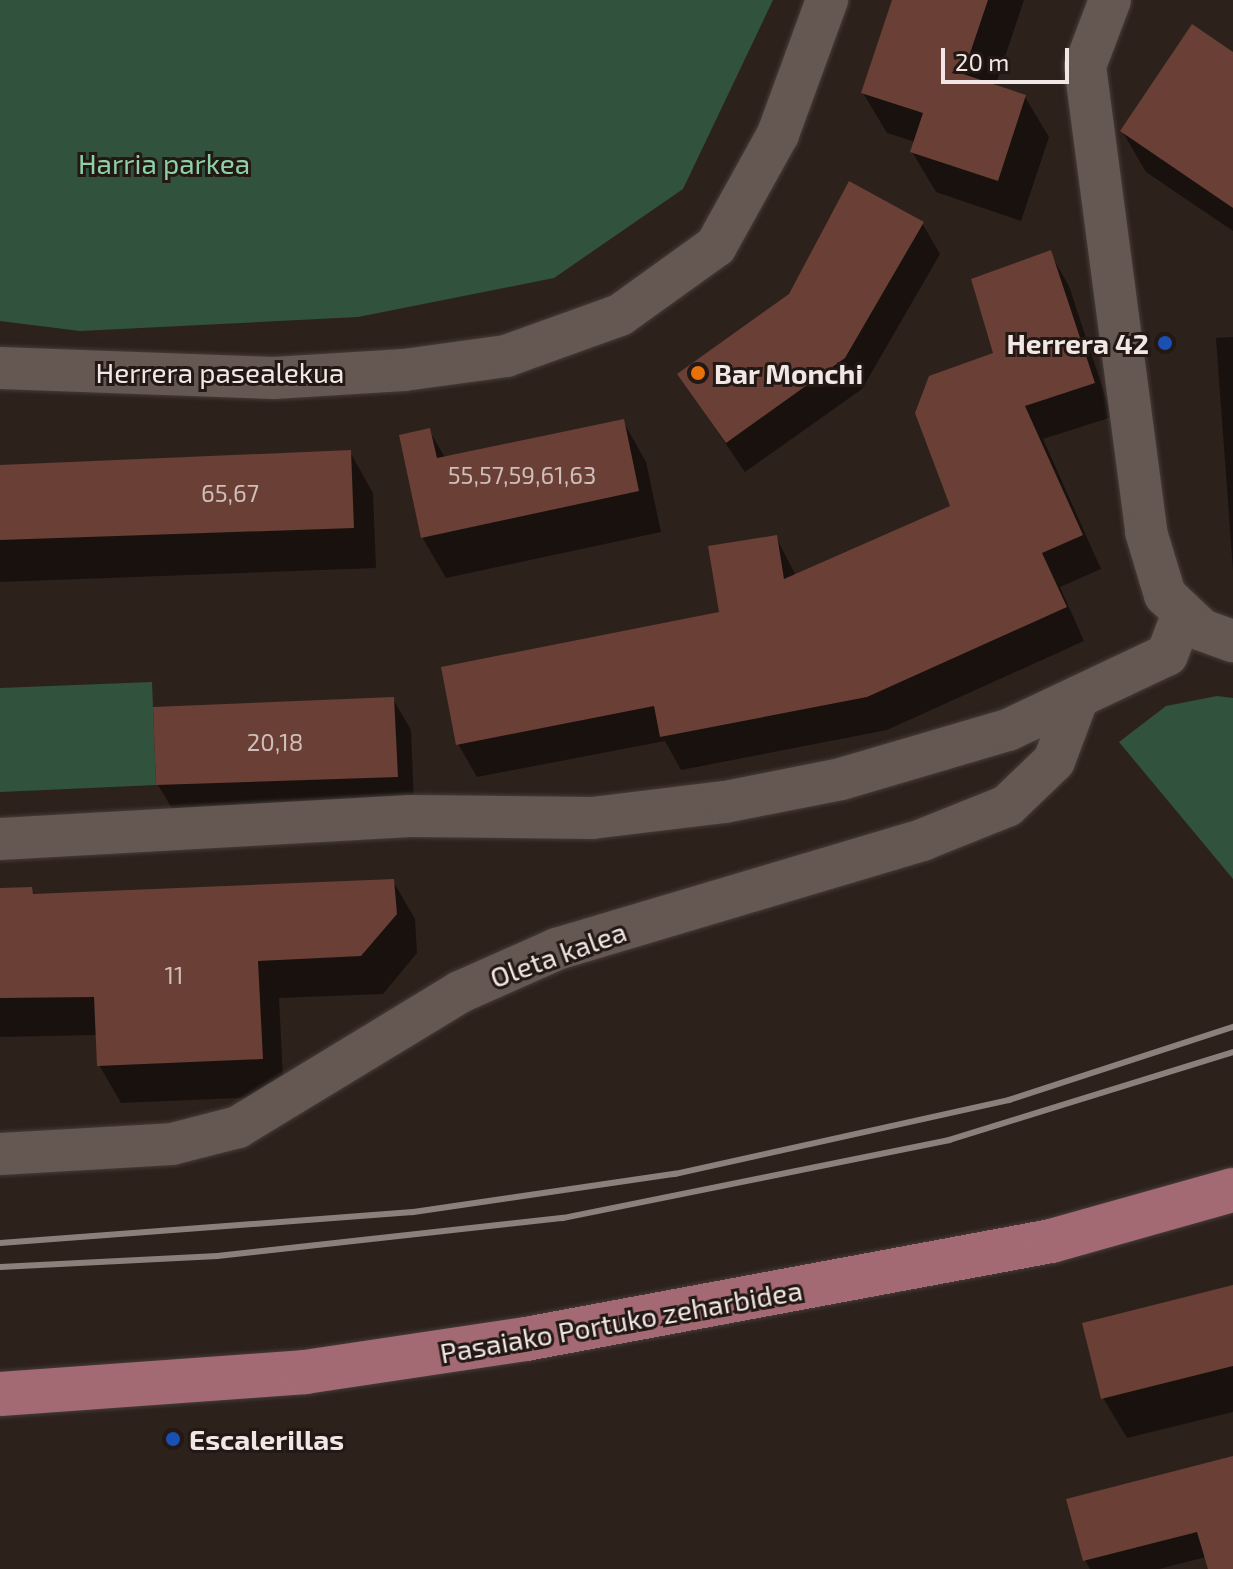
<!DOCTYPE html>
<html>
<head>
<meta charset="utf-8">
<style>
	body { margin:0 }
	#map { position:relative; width:1233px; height:1569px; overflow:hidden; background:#2d211c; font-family:"Exo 2",sans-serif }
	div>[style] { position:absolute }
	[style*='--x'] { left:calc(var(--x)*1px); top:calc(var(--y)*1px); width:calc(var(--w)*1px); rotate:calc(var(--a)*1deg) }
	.green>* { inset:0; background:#31533e }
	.shadow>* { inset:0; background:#0007 }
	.building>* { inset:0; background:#6a3f35 }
	.roads { filter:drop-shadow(0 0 2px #453c38) drop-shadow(0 0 2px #453c38) }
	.minor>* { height:42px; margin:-21px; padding:0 21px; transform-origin:21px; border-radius:21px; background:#655751 }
	.major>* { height:44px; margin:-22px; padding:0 22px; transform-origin:22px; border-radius:22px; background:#a36a74 }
	.rail>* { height:6px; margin:-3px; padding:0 3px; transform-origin:3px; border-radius:3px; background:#8b807c }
	.dots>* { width:22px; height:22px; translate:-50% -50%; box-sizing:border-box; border:4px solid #231813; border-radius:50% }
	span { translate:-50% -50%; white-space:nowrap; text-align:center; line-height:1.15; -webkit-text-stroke:6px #231813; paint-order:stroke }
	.number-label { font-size:24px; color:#cfbeb9 }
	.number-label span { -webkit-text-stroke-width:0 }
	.park-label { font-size:28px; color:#8dd1a6 }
	.poi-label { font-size:28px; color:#f1e8e5; font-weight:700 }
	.right { translate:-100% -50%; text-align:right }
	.left { translate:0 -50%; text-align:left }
	.street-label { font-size:28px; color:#f1e8e5 }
	.scale { position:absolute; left:941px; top:48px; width:128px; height:36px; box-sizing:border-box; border:4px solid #f1e8e5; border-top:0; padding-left:10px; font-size:24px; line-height:28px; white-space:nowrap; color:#f1e8e5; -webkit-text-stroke:6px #231813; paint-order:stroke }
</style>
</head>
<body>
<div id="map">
	<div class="green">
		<i style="clip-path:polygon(0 0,773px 0,683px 189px,554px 278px,358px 317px,80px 331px,0 321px)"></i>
		<i style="clip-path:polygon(152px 682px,156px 785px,0 792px,0 688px)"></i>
		<i style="clip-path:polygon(1217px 696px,1233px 698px,1233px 879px,1119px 742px,1166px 706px)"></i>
	</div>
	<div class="shadow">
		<i style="clip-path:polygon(894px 0,1024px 0,995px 87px,1025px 97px,1049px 137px,1021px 221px,936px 192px,912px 152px,915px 142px,887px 133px,863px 93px)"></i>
		<i style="clip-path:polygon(1233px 54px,1233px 231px,1146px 172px,1122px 131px)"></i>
		<i style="clip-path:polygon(922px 223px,940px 254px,862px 389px,745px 472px,679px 375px)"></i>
		<i style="clip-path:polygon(1050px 253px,1069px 286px,1112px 417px,1043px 439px,1101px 569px,1060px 587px,1084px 641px,887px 730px,681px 770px,665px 741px,477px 777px,458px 744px,721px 614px,776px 537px,796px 576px,952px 507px,995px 354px)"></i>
		<i style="clip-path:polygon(1233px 337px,1233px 571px,1216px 338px)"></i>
		<i style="clip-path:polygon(623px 421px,646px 462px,661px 532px,446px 578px,422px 537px,429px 430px,446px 459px)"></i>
		<i style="clip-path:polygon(350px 452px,373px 493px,376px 568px,0 582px,0 466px)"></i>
		<i style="clip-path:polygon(393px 699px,411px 730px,414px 807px,176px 815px,158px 785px)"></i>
		<i style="clip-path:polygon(393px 881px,415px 919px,417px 953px,383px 994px,279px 998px,284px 1096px,121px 1103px,99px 1065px,97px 1035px,0 1037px,0 890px,31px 889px,35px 896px)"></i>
		<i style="clip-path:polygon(1233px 1287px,1233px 1412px,1127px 1438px,1103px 1398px)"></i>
		<i style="clip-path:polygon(1233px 1458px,1233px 1569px,1210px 1569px,1206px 1557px,1159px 1569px,1090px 1569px,1085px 1560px)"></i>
	</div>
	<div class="building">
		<i style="clip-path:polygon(892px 0,988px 0,963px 74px,1026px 95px,998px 181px,910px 152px,923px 113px,861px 93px)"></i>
		<i style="clip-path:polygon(1192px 24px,1233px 52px,1233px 208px,1120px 131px)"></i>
		<i style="clip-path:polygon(849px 181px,924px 222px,845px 358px,726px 443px,677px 374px,789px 294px)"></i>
		<i style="clip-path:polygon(1051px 250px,1095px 383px,1025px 406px,1083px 535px,1042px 553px,1067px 607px,867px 697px,660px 737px,654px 706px,456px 745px,441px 667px,719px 612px,708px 546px,777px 535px,784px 579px,950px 506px,915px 413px,929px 376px,993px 353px,971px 279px)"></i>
		<i style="clip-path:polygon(624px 419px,639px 491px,421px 538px,399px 435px,430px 428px,437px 458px)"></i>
		<i style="clip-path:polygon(351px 450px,354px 528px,0 540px,0 465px)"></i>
		<i style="clip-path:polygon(394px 697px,398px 777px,156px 785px,153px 707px)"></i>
		<i style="clip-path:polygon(394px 879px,397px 914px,361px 956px,258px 961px,263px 1059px,97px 1066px,94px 997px,0 998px,0 888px,32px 887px,33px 894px)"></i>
		<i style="clip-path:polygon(1233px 1285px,1233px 1366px,1101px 1399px,1082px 1323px)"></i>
		<i style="clip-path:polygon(1233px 1456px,1233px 1569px,1208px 1569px,1197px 1532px,1083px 1561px,1066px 1499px)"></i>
	</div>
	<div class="roads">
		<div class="minor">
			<i style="--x:1110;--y:0;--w:71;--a:110.7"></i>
			<i style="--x:1085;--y:66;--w:470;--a:82.5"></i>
			<i style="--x:1146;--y:532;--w:66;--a:73.2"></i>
			<i style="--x:1165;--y:595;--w:51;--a:43.4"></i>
			<i style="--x:1202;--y:630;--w:33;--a:20"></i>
			<i style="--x:0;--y:368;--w:274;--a:2.1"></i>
			<i style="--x:274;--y:378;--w:130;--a:-3.5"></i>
			<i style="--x:404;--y:370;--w:103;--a:-7.8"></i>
			<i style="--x:506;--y:356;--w:121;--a:-19.8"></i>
			<i style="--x:620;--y:315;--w:118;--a:-35.7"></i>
			<i style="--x:716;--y:246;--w:128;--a:-61"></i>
			<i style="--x:778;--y:134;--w:143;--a:-69.9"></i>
			<i style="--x:0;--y:839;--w:411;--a:-3.2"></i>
			<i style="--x:410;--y:816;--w:182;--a:0.6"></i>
			<i style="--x:592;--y:818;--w:134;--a:-6.9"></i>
			<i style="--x:725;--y:802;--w:118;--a:-11.2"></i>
			<i style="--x:841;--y:779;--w:174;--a:-16.4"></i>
			<i style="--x:1008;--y:730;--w:176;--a:-25.3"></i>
			<i style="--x:1167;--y:655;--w:42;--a:-69"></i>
			<i style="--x:0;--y:1154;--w:172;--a:-3.3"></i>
			<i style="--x:172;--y:1144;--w:68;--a:-14.4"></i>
			<i style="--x:238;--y:1127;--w:260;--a:-31.3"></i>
			<i style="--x:460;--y:992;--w:106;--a:-23.9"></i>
			<i style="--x:557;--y:949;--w:381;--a:-16.6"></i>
			<i style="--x:922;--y:840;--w:92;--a:-21.8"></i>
			<i style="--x:1007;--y:806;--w:65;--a:-43.8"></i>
			<i style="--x:1054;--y:761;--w:68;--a:-69.4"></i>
		</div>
		<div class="major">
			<i style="--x:0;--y:1394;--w:306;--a:-4.1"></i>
			<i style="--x:305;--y:1372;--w:223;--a:-8.5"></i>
			<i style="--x:526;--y:1339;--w:534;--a:-10.57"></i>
			<i style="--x:1051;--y:1241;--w:189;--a:-15.7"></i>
		</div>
	</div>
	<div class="rail">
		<i style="--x:0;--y:1243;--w:414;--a:-4.3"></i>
		<i style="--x:413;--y:1212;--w:265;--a:-8.3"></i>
		<i style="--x:675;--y:1174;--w:342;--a:-12.5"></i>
		<i style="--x:1009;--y:1100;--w:236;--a:-18.1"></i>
		<i style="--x:0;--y:1267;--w:218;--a:-2.9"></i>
		<i style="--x:218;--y:1256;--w:347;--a:-6.3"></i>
		<i style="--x:563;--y:1218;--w:394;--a:-11.4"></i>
		<i style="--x:949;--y:1140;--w:297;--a:-17.2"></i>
	</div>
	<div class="dots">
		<i style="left:1165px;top:343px;background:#1a4fb4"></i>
		<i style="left:698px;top:373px;background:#e8710a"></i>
		<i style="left:173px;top:1439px;background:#1a4fb4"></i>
	</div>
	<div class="number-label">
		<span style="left:522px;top:475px">55,57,59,61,63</span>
		<span style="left:230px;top:493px">65,67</span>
		<span style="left:275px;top:742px">20,18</span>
		<span style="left:174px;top:975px">11</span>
	</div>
	<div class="park-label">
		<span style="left:164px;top:163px">Harria parkea</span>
	</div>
	<div class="poi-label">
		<span class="right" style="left:1149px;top:343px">Herrera 42</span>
		<span class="left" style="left:714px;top:373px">Bar Monchi</span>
		<span class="left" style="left:189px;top:1439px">Escalerillas</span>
	</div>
	<div class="street-label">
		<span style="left:220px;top:372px">Herrera pasealekua</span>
		<span style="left:558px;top:954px;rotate:-20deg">Oleta kalea</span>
		<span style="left:621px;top:1321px;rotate:-10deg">Pasaiako Portuko zeharbidea</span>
	</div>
	<div class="scale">20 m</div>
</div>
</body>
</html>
